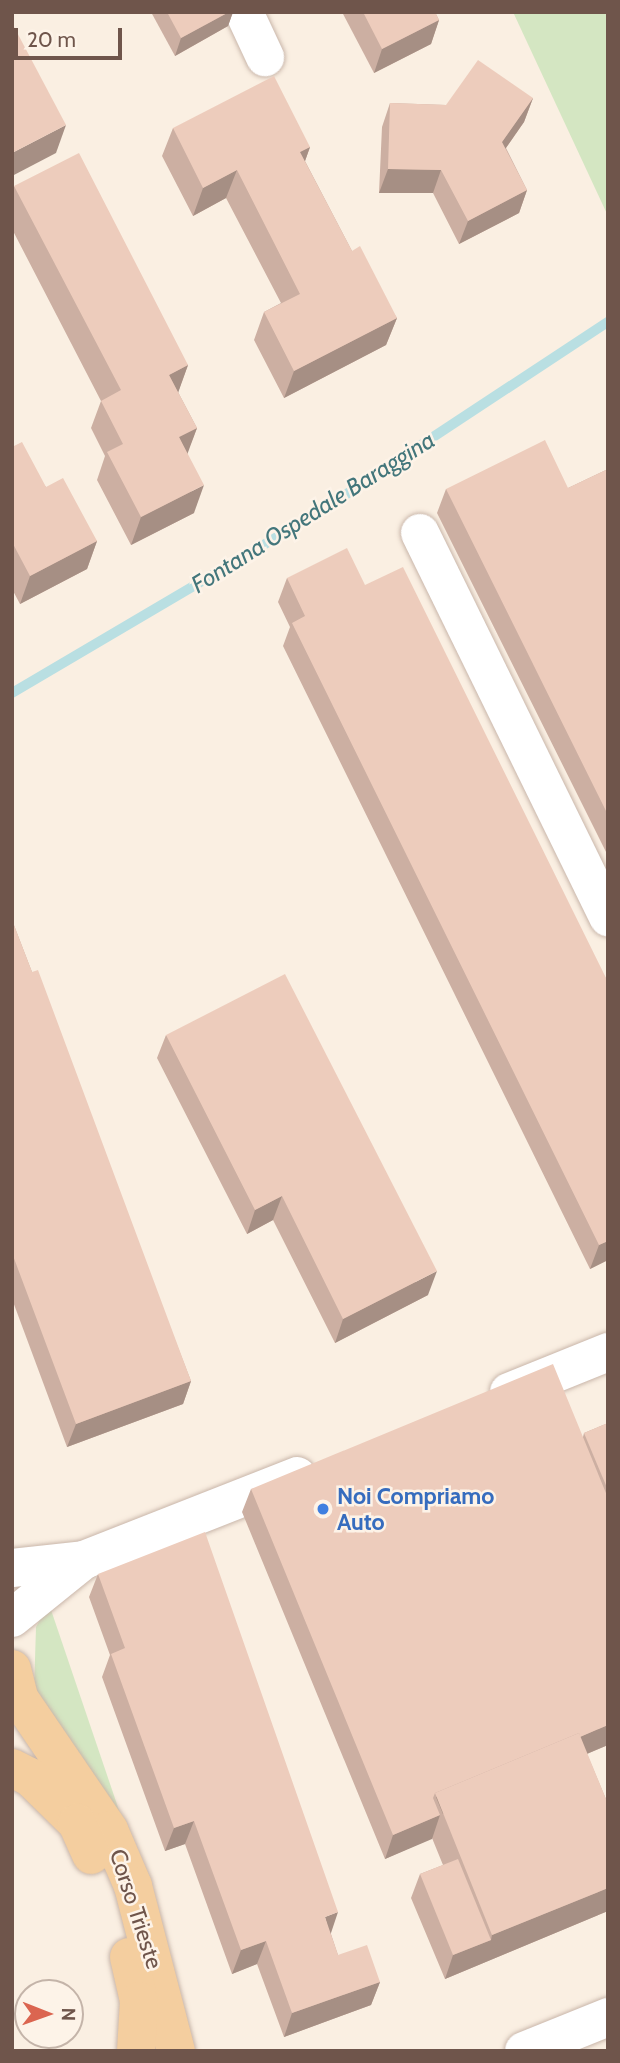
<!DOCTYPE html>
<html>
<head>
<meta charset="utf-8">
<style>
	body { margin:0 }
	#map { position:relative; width:620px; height:2063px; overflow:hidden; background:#faefe2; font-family:Cabin,sans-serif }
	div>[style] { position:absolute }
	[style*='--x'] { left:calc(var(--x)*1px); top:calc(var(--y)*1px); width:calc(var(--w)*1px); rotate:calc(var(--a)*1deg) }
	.green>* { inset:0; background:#d4e6c2 }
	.stream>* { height:10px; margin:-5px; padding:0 5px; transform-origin:5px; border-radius:5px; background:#b9dfe2 }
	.roads { filter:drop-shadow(0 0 2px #c9b6aa) drop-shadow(0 0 2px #c9b6aa) }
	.minor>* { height:38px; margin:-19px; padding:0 19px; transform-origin:19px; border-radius:19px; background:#fff }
	.major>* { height:38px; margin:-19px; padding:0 19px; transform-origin:19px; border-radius:19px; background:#f4ce9f }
	.wall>* { inset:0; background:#ccafa2 }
	.shaded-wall>* { inset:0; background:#a68f84 }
	.building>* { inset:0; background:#edccbc }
	.dots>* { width:19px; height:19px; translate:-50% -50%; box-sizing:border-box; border:4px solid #fdf3e8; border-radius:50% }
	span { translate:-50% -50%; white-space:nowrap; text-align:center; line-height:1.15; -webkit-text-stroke:5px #fdf3e8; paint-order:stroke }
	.shop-label { font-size:23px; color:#366cbe; font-weight:700 }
	.left { translate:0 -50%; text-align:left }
	.street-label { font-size:23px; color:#6f554b }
	.water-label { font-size:24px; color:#43767b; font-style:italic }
	.frame { position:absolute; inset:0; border:14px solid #6f554b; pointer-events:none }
	.north { position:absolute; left:14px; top:1979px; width:70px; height:70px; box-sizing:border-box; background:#fdf3e8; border:2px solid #c4b4a9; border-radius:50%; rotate:91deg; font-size:19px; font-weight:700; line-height:28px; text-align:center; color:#6f554b }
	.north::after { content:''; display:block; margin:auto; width:24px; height:32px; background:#db6550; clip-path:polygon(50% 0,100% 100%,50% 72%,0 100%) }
	.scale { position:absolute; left:14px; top:28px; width:108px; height:32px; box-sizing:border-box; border:4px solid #6f554b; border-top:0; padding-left:9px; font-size:21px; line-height:24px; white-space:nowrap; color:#6f554b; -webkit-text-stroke:5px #fdf3e8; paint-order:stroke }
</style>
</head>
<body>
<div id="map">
	<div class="green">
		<i style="clip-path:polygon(513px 12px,608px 12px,608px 216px)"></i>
		<i style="clip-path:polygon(49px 1604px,125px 1828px,34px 1692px,36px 1627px)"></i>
	</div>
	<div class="stream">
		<i style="--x:12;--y:693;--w:362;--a:-30.5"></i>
		<i style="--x:324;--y:509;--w:340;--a:-33.4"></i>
	</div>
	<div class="roads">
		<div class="minor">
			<i style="--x:244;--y:12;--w:50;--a:65"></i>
			<i style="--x:420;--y:533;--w:428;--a:63.9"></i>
			<i style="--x:509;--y:1392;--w:107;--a:-22"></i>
			<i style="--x:12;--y:1568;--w:72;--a:-6.3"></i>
			<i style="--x:84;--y:1560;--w:229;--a:-21.5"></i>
			<i style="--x:12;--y:1618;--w:92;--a:-38.9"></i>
			<i style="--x:524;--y:2051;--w:91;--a:-22"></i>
		</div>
		<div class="major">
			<i style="--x:12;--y:1669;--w:30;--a:76"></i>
			<i style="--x:19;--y:1698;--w:160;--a:55.7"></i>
			<i style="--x:109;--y:1830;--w:61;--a:66.8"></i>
			<i style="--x:133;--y:1886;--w:171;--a:75.4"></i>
			<i style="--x:12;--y:1768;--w:20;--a:27"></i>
			<i style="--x:30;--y:1777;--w:66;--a:44.4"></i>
			<i style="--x:77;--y:1823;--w:35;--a:66"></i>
			<i style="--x:129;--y:1957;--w:45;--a:77.2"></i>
			<i style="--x:139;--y:2001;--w:50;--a:93.4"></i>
		</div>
	</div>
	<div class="wall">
		<i style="clip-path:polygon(151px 12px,233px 12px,228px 26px,175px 56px)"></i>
		<i style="clip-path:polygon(342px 12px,435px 12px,439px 20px,431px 44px,374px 73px)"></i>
		<i style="clip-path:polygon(533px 98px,524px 122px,506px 148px,527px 190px,519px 213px,459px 244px,433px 193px,379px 193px,382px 127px,390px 103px,446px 105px)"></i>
		<i style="clip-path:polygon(173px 128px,310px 147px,305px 161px,352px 251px,397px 318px,386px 345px,284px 398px,254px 340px,264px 312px,281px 303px,226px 198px,193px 216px,162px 156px)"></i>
		<i style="clip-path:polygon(14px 186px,188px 365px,178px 392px,197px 428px,187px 453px,194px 513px,131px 545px,97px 480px,105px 456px,91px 428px,101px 401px,12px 229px,12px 192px)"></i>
		<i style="clip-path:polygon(12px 447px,46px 487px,97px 541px,87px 569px,20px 604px,12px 589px)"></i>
		<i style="clip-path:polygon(608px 469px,608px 856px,437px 513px,446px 489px,568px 488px)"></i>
		<i style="clip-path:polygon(287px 578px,365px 585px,608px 982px,608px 1260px,590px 1269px,283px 646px,290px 627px,278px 602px)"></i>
		<i style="clip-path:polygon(12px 920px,32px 972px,191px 1381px,183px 1404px,67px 1447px,12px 1299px)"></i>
		<i style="clip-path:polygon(166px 1035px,428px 1295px,335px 1343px,273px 1220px,247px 1234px,157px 1058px)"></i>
		<i style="clip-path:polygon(608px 1423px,608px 1745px,587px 1754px,608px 1804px,608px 1911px,445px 1979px,411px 1898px,420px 1874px,443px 1865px,432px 1838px,385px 1859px,242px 1512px,251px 1489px,583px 1437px,584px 1433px)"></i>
		<i style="clip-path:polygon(98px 1574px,331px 1934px,338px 1955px,380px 1982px,371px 2005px,284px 2037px,257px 1964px,232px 1974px,185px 1844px,165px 1851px,102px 1677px,110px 1655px,89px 1597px)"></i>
	</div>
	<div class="shaded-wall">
		<i style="clip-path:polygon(229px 12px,233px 12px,228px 26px,175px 56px,181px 38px)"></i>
		<i style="clip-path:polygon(439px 20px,431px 44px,374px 73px,382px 49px)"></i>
		<i style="clip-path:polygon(533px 98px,524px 122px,494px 165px,502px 142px)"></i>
		<i style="clip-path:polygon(66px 125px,56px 153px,12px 176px,12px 153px)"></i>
		<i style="clip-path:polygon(310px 147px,300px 175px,300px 152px)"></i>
		<i style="clip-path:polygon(388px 169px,441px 170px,433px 193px,379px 193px)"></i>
		<i style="clip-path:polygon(237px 170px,226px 198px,193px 216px,203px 188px)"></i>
		<i style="clip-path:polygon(527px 190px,519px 213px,459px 244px,468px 221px)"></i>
		<i style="clip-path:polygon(397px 318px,386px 345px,284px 398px,294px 371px)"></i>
		<i style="clip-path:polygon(188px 365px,178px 393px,169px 375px)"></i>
		<i style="clip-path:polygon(197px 428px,187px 455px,179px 437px)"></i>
		<i style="clip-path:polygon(204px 485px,194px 513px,131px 545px,141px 517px)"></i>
		<i style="clip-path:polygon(97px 541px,87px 569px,20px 604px,30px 576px)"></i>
		<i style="clip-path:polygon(282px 1196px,273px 1220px,247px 1234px,255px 1210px)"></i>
		<i style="clip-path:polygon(608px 1241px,608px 1260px,590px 1269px,599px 1245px)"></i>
		<i style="clip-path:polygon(437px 1271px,428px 1295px,335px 1343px,343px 1319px)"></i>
		<i style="clip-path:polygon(191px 1381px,183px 1404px,67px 1447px,76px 1424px)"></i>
		<i style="clip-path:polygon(608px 1725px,608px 1745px,443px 1814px,436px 1797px)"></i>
		<i style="clip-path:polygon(440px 1815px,432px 1839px,385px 1859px,393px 1835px)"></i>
		<i style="clip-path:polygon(194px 1821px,185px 1844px,165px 1851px,174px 1828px)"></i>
		<i style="clip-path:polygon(608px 1888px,608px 1911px,445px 1979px,453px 1955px,491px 1940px,492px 1935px)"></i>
		<i style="clip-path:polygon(338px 1912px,330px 1936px,325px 1917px)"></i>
		<i style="clip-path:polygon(266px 1941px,257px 1964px,232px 1974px,241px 1950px)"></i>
		<i style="clip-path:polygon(380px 1982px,371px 2005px,284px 2037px,292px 2013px)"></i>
	</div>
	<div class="building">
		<i style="clip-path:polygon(167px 12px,229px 12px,181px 38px)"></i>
		<i style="clip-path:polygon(363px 12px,435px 12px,439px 20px,382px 49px)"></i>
		<i style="clip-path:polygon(12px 23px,66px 125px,12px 153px)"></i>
		<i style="clip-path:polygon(478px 60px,533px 98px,502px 142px,527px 190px,468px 221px,441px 170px,388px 169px,390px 103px,446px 105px)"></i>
		<i style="clip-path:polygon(274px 76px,310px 147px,300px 152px,352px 251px,360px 246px,397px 318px,294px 371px,264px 312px,300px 294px,237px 170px,203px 188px,173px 128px)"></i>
		<i style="clip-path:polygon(79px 153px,188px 365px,169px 375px,197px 428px,179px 437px,204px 485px,141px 517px,107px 452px,123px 444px,101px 401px,121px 390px,14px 186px)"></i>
		<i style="clip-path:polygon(545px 440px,568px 488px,608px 469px,608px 815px,446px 489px)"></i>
		<i style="clip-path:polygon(22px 442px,46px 487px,63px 478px,97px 541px,30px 576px,12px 542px,12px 447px)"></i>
		<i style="clip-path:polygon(347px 548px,365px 585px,403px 567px,608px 982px,608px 1241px,599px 1245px,292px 623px,305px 616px,287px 578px)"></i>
		<i style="clip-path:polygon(12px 920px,32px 972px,38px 970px,191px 1381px,76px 1424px,12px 1253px)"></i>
		<i style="clip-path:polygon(285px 974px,437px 1271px,343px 1319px,282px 1196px,255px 1210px,166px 1035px)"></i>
		<i style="clip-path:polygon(553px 1364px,608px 1498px,608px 1725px,580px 1737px,579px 1733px,435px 1793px,433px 1798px,440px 1815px,393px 1835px,251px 1489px)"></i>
		<i style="clip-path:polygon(608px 1423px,608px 1490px,584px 1433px)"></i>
		<i style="clip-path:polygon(205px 1532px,338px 1912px,325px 1917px,338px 1955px,367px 1945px,380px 1982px,292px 2013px,266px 1941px,241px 1950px,194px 1821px,174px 1828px,111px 1654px,125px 1648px,98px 1574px)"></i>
		<i style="clip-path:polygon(579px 1733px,608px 1804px,608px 1888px,492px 1935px,435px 1793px)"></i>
		<i style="clip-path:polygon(458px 1859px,491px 1940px,453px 1955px,420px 1874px)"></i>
	</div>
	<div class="dots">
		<i style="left:323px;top:1509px;background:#3f7fe0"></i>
	</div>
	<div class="shop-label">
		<span class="left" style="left:337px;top:1509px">Noi Compriamo<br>Auto</span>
	</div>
	<div class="street-label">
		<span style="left:136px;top:1909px;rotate:72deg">Corso Trieste</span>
	</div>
	<div class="water-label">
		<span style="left:313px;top:512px;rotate:-32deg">Fontana Ospedale Baraggina</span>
	</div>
	<div class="frame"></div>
	<div class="north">N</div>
	<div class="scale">20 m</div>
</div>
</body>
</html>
